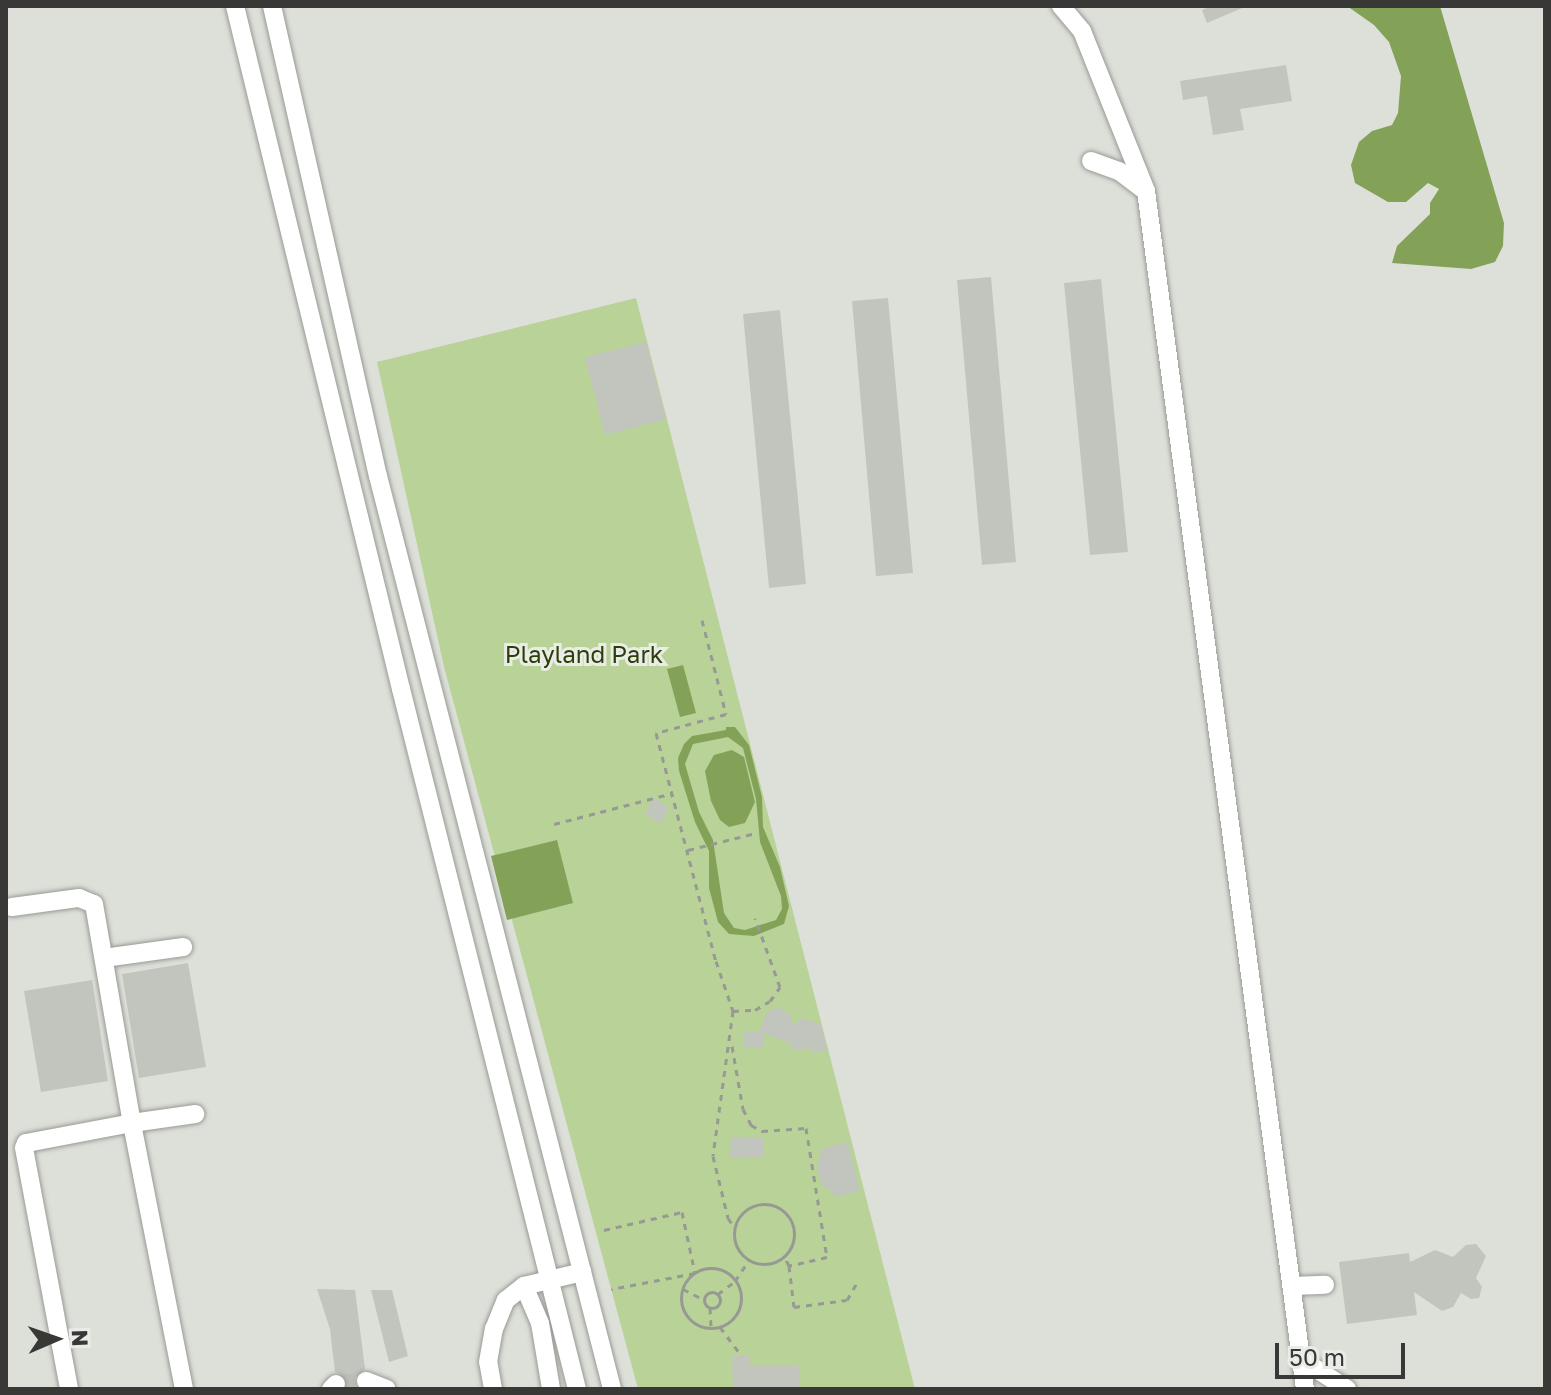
<!DOCTYPE html>
<html>
<head>
<meta charset="utf-8">
<style>
	body { margin:0 }
	#map { position:relative; width:1551px; height:1395px; overflow:hidden; background:#dde0d9; font-family:"Golos Text",sans-serif }
	div>[style] { position:absolute }
	[style*='--x'] { left:calc(var(--x)*1px); top:calc(var(--y)*1px); width:calc(var(--w)*1px); rotate:calc(var(--a)*1deg) }
	.green>* { inset:0; background:#b8d298 }
	.water>* { inset:0; background:#83a258 }
	.building>* { inset:0; background:#c2c5be }
	.minor-tunnel>* { height:18px; margin-top:-9px; transform-origin:0; background:repeating-linear-gradient(90deg,#bcbfb8 0 18px,transparent 0 27px) }
	.path>* { height:3px; margin-top:-1.5px; transform-origin:0; background:repeating-linear-gradient(90deg,#979993 0 6px,transparent 0 12px) }
	.path>.ring { margin:-1.5px; padding:0; box-sizing:content-box; background:none; border:3px solid #979993; border-radius:50% }
	.roads { filter:drop-shadow(0 0 2px #989b94) drop-shadow(0 0 2px #989b94) }
	.minor>* { height:18px; margin:-9px; padding:0 9px; transform-origin:9px; border-radius:9px; background:#fff }
	span { translate:-50% -50%; white-space:nowrap; text-align:center; line-height:1.15; -webkit-text-stroke:6px #eaede7; paint-order:stroke }
	.park-label { font-size:24px; color:#2c3f07 }
	.frame { position:absolute; inset:0; border:8px solid #383936; pointer-events:none }
	.north { position:absolute; left:16px; top:1299px; width:80px; height:80px; -webkit-text-stroke:6px #eaede7; paint-order:stroke; rotate:88deg; font-size:22px; font-weight:700; line-height:32px; text-align:center; color:#383936 }
	.north::after { content:''; display:block; margin:auto; width:28px; height:36px; background:#383936; clip-path:polygon(50% 0,100% 100%,50% 72%,0 100%) }
	.scale { position:absolute; left:1275px; top:1343px; width:130px; height:36px; box-sizing:border-box; border:4px solid #383936; border-top:0; padding-left:10px; font-size:24px; line-height:28px; white-space:nowrap; color:#383936; -webkit-text-stroke:6px #eaede7; paint-order:stroke }
</style>
</head>
<body>
<div id="map">
	<div class="green">
		<i style="clip-path:polygon(636px 298px,915px 1389px,638px 1389px,444px 667px,377px 362px)"></i>
	</div>
	<div class="water">
		<i style="clip-path:polygon(1347px 6px,1440px 6px,1504px 223px,1503px 246px,1495px 262px,1471px 269px,1392px 263px,1397px 246px,1430px 214px,1430px 203px,1439px 189px,1428px 183px,1406px 202px,1388px 202px,1355px 183px,1351px 165px,1359px 142px,1372px 131px,1392px 125px,1398px 113px,1401px 76px,1389px 42px,1374px 25px)"></i>
		<i style="clip-path:polygon(683px 665px,696px 713px,680px 717px,667px 669px)"></i>
		<i style="clip-path:polygon(evenodd,726px 727px,735px 727px,749px 745px,762px 797px,763px 827px,780px 867px,789px 906px,784px 924px,754px 936px,729px 934px,718px 922px,709px 888px,709px 851px,695px 822px,679px 771px,678px 758px,684px 744px,692px 736px,726px 730px,726px 727px,728px 737px,743px 748px,756px 799px,760px 842px,781px 896px,782px 909px,776px 920px,745px 930px,734px 928px,724px 913px,713px 840px,699px 812px,685px 764px,693px 744px,728px 737px)"></i>
		<i style="clip-path:polygon(732px 750px,744px 757px,755px 802px,745px 823px,729px 827px,720px 820px,711px 801px,705px 771px,714px 755px)"></i>
		<i style="clip-path:polygon(557px 840px,573px 903px,507px 920px,491px 856px)"></i>
	</div>
	<div class="building">
		<i style="clip-path:polygon(1211px 6px,1247px 6px,1207px 23px,1202px 10px)"></i>
		<i style="clip-path:polygon(1286px 65px,1292px 101px,1240px 109px,1244px 130px,1213px 135px,1207px 96px,1183px 100px,1180px 81px)"></i>
		<i style="clip-path:polygon(991px 277px,1016px 562px,982px 565px,957px 280px)"></i>
		<i style="clip-path:polygon(1101px 279px,1128px 552px,1090px 555px,1064px 283px)"></i>
		<i style="clip-path:polygon(888px 298px,913px 573px,876px 576px,852px 301px)"></i>
		<i style="clip-path:polygon(780px 310px,806px 584px,769px 588px,743px 314px)"></i>
		<i style="clip-path:polygon(646px 342px,666px 419px,605px 435px,585px 357px)"></i>
		<i style="clip-path:polygon(654px 798px,669px 808px,661px 823px,645px 815px)"></i>
		<i style="clip-path:polygon(188px 963px,206px 1067px,139px 1078px,122px 974px)"></i>
		<i style="clip-path:polygon(92px 980px,108px 1081px,41px 1092px,24px 991px)"></i>
		<i style="clip-path:polygon(778px 1007px,790px 1014px,792px 1025px,803px 1018px,821px 1025px,827px 1050px,812px 1053px,810px 1048px,792px 1050px,792px 1044px,764px 1033px,764px 1047px,743px 1048px,743px 1031px,760px 1031px,767px 1012px)"></i>
		<i style="clip-path:polygon(731px 1137px,764px 1138px,763px 1158px,730px 1157px)"></i>
		<i style="clip-path:polygon(848px 1142px,860px 1191px,834px 1197px,832px 1191px,822px 1186px,817px 1167px,822px 1149px)"></i>
		<i style="clip-path:polygon(1476px 1244px,1486px 1256px,1476px 1278px,1482px 1287px,1479px 1298px,1471px 1299px,1461px 1293px,1453px 1307px,1442px 1311px,1414px 1292px,1417px 1315px,1347px 1324px,1339px 1262px,1409px 1253px,1410px 1262px,1435px 1250px,1453px 1257px,1466px 1245px)"></i>
		<i style="clip-path:polygon(317px 1289px,355px 1290px,365px 1369px,355px 1378px,357px 1389px,347px 1389px,345px 1376px,335px 1372px,330px 1329px)"></i>
		<i style="clip-path:polygon(371px 1290px,392px 1290px,408px 1356px,389px 1362px)"></i>
		<i style="clip-path:polygon(732px 1356px,749px 1356px,749px 1366px,799px 1365px,799px 1389px,733px 1389px)"></i>
	</div>
	<div class="minor-tunnel">
		<i style="--x:336;--y:1384;--w:30;--a:-6"></i>
	</div>
	<div class="path">
		<i style="--x:702;--y:620;--w:97;--a:75.7"></i>
		<i style="--x:726;--y:714;--w:73;--a:164.8"></i>
		<i style="--x:656;--y:733;--w:236;--a:75.3"></i>
		<i style="--x:716;--y:961;--w:53;--a:71.2"></i>
		<i style="--x:733;--y:1011;--w:146;--a:97.9"></i>
		<i style="--x:713;--y:1156;--w:64;--a:76.4"></i>
		<i style="--x:728;--y:1218;--w:12;--a:55"></i>
		<i style="--x:554;--y:824;--w:123;--a:-14.6"></i>
		<i style="--x:688;--y:850;--w:70;--a:-14"></i>
		<i style="--x:733;--y:1011;--w:22;--a:-3"></i>
		<i style="--x:755;--y:1010;--w:17;--a:-31"></i>
		<i style="--x:770;--y:1001;--w:17;--a:-54"></i>
		<i style="--x:780;--y:987;--w:73;--a:-109.9"></i>
		<i style="--x:732;--y:1046;--w:64;--a:80.1"></i>
		<i style="--x:743;--y:1109;--w:18;--a:63"></i>
		<i style="--x:751;--y:1125;--w:13;--a:29"></i>
		<i style="--x:762;--y:1131;--w:44;--a:-3.9"></i>
		<i style="--x:806;--y:1128;--w:131;--a:80.8"></i>
		<i style="--x:827;--y:1257;--w:39;--a:167"></i>
		<i style="--x:789;--y:1266;--w:12;--a:-114"></i>
		<i class="ring" style="left:734px;top:1204px;width:57px;height:57px"></i>
		<i style="--x:604;--y:1230;--w:80;--a:-13"></i>
		<i style="--x:682;--y:1212;--w:62;--a:78"></i>
		<i style="--x:695;--y:1273;--w:85;--a:169.1"></i>
		<i style="--x:789;--y:1266;--w:41;--a:83"></i>
		<i style="--x:794;--y:1307;--w:53;--a:-7.5"></i>
		<i style="--x:847;--y:1300;--w:20;--a:-60"></i>
		<i class="ring" style="left:681px;top:1268px;width:57px;height:57px"></i>
		<i style="--x:683;--y:1289;--w:22;--a:27"></i>
		<i class="ring" style="left:704px;top:1292px;width:13px;height:13px"></i>
		<i style="--x:718;--y:1294;--w:21;--a:-37"></i>
		<i style="--x:735;--y:1281;--w:25;--a:-56"></i>
		<i style="--x:710;--y:1308;--w:20;--a:87"></i>
		<i style="--x:720;--y:1327;--w:36;--a:53"></i>
	</div>
	<div class="roads">
		<div class="minor">
			<i style="--x:235;--y:6;--w:703;--a:76.34"></i>
			<i style="--x:401;--y:689;--w:722;--a:75.89"></i>
			<i style="--x:272;--y:6;--w:482;--a:77.3"></i>
			<i style="--x:378;--y:476;--w:943;--a:75.62"></i>
			<i style="--x:1061;--y:6;--w:33;--a:50"></i>
			<i style="--x:1082;--y:31;--w:172;--a:68.2"></i>
			<i style="--x:1146;--y:191;--w:1209;--a:82.44"></i>
			<i style="--x:1091;--y:161;--w:30;--a:20"></i>
			<i style="--x:1119;--y:171;--w:30;--a:37"></i>
			<i style="--x:12;--y:907;--w:68;--a:-7.7"></i>
			<i style="--x:79;--y:898;--w:16;--a:22"></i>
			<i style="--x:94;--y:904;--w:222;--a:80.2"></i>
			<i style="--x:132;--y:1123;--w:108;--a:169.3"></i>
			<i style="--x:26;--y:1143;--w:5;--a:112"></i>
			<i style="--x:24;--y:1148;--w:245;--a:79.4"></i>
			<i style="--x:104;--y:958;--w:80;--a:-7.9"></i>
			<i style="--x:524;--y:1286;--w:40;--a:66.6"></i>
			<i style="--x:540;--y:1323;--w:67;--a:80.5"></i>
			<i style="--x:1292;--y:1286;--w:33;--a:-2"></i>
			<i style="--x:1301;--y:1359;--w:55;--a:33.1"></i>
			<i style="--x:366;--y:1381;--w:22;--a:21"></i>
			<i style="--x:184;--y:1389;--w:271;--a:-101.1"></i>
			<i style="--x:132;--y:1123;--w:64;--a:-8.1"></i>
			<i style="--x:331;--y:1389;--w:7;--a:-45"></i>
			<i style="--x:493;--y:1389;--w:27;--a:-100"></i>
			<i style="--x:488;--y:1362;--w:34;--a:-80"></i>
			<i style="--x:494;--y:1329;--w:31;--a:-68"></i>
			<i style="--x:506;--y:1300;--w:23;--a:-38"></i>
			<i style="--x:524;--y:1286;--w:60;--a:-13.6"></i>
		</div>
	</div>
	<div class="park-label">
		<span style="left:584px;top:654px">Playland Park</span>
	</div>
	<div class="frame"></div>
	<div class="north">N</div>
	<div class="scale">50 m</div>
</div>
</body>
</html>
